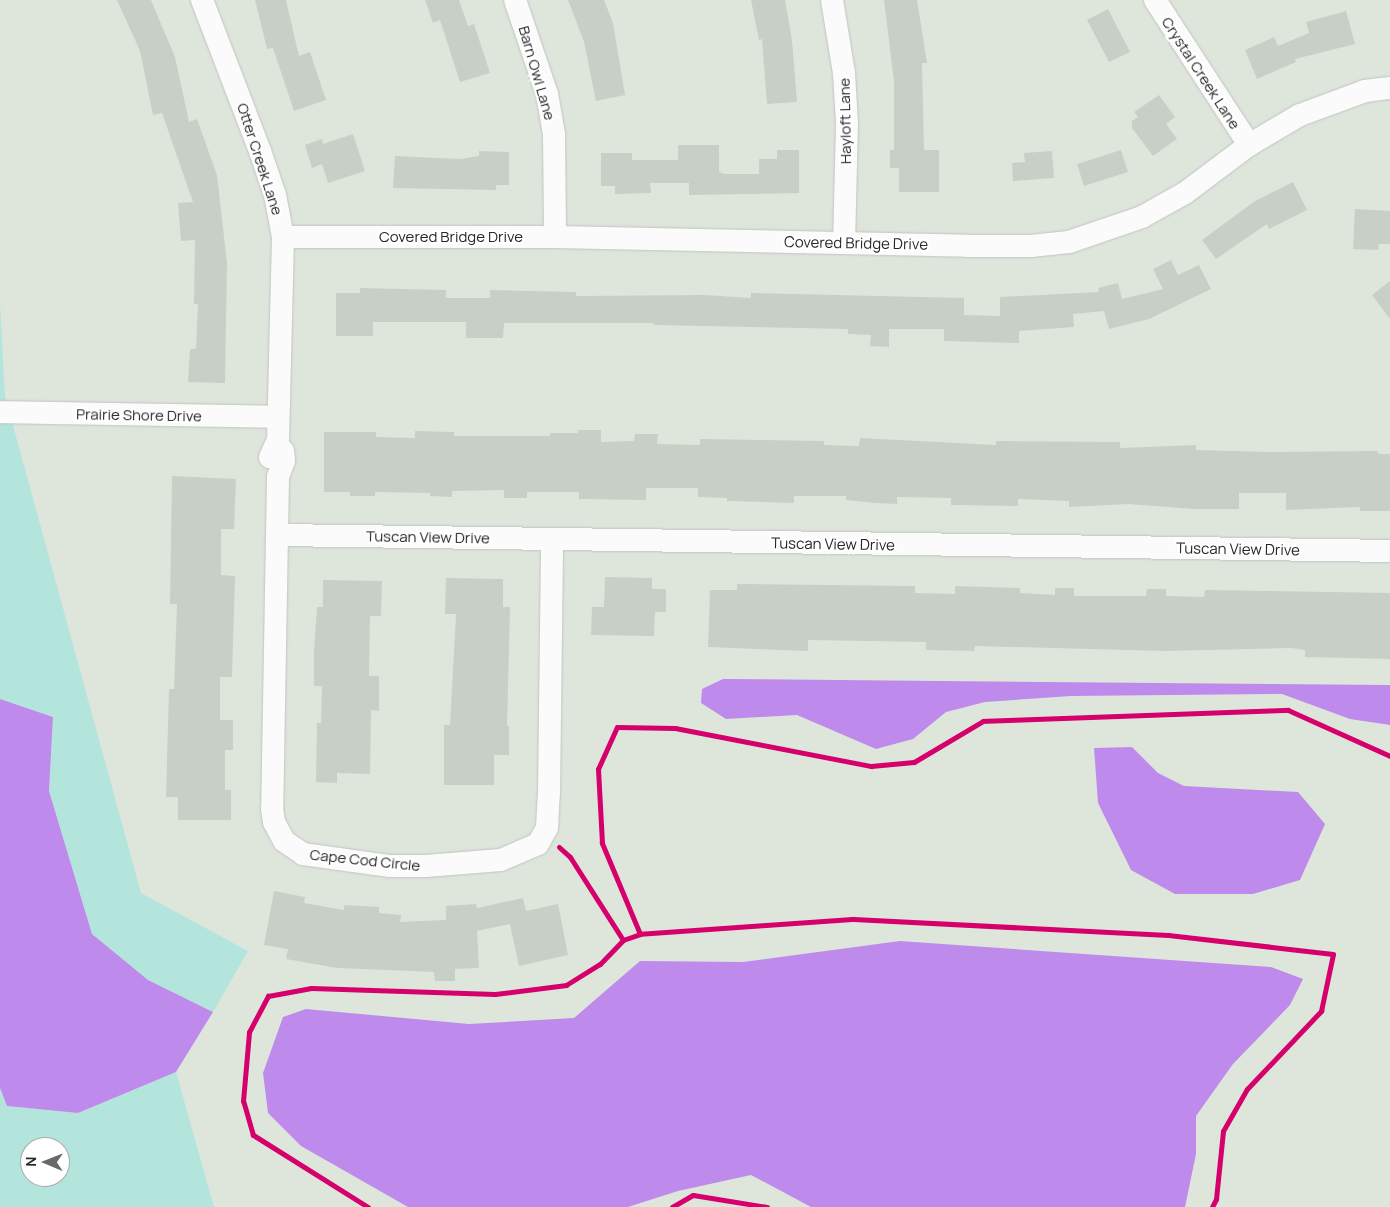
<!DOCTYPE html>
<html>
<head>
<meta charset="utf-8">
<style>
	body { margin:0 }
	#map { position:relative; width:1390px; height:1207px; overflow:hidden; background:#dee6dc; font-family:Manrope,sans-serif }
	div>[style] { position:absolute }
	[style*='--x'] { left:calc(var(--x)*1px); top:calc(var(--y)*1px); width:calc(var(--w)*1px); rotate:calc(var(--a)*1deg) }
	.green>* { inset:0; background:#b3e5dd }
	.water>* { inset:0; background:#be8bec }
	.building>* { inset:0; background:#c8cfc7 }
	.roads { filter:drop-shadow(0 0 1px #c3c3c2) drop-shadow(0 0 1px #c3c3c2) }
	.minor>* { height:22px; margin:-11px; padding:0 11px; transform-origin:11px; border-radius:11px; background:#fafbfa }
	.cycleway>* { height:5px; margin:-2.5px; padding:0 2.5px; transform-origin:2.5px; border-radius:2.5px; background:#d6006c }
	span { translate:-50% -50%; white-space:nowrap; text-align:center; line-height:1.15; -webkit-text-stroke:4.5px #fff; paint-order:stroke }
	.street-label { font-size:15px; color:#272727 }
	.north { position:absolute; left:20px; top:1137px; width:50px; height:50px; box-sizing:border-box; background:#fff; border:1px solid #a9a9a9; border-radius:50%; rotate:271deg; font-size:14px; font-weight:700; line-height:20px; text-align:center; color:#272727 }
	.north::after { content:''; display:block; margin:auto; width:18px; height:22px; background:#676a66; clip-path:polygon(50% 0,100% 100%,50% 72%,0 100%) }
</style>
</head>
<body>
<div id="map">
	<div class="green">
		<i style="clip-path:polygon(0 304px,5px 396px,141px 893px,248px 951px,213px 1012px,148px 980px,92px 934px,49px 791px,53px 717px,0 699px)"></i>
		<i style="clip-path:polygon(evenodd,176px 1072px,214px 1207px,0 1207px,0 1088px,7px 1106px,78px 1113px,176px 1072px,30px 1147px,60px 1147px,60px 1177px,30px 1177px,30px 1147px)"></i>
	</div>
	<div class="water">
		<i style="clip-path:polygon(723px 679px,1390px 685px,1390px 725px,1350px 719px,1282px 694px,1071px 696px,985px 702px,946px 712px,913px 739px,876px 749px,797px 715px,726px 719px,701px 703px,702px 689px)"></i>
		<i style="clip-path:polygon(0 699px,53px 717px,49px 791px,92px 934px,148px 980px,213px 1012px,176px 1072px,78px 1113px,7px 1106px,0 1088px)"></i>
		<i style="clip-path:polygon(1132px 747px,1158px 773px,1184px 786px,1298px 792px,1325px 824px,1300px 880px,1253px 894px,1175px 894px,1131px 870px,1098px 803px,1094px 748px)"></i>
		<i style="clip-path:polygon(900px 941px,1271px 967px,1303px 979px,1290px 1005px,1233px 1064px,1196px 1116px,1196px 1154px,1185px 1207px,811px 1207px,751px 1175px,678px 1191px,628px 1207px,408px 1207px,301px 1146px,268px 1113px,263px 1073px,283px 1017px,306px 1009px,469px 1024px,574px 1018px,640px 961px,743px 962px)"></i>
	</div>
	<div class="building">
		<i style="clip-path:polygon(117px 0,151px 0,175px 57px,189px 122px,197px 119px,217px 175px,227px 263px,225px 383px,188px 382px,190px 349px,196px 349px,198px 304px,194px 304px,195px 240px,181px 241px,178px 203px,193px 202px,162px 113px,153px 115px,140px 51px)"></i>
		<i style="clip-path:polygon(255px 0,286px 0,299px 56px,310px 52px,326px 100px,294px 111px,273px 48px,267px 49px)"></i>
		<i style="clip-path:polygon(425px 0,459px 0,468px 26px,474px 24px,490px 73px,460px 82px,440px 20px,433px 23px)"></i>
		<i style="clip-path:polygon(568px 0,604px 0,613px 23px,625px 95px,596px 101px,584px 42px)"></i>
		<i style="clip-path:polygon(751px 0,785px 0,792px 40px,797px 102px,767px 104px,762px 39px,759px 40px)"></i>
		<i style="clip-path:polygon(884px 0,917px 0,927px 63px,922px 63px,924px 150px,939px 150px,939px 192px,899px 192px,899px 168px,890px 168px,890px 150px,894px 150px,894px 82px)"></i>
		<i style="clip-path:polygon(1108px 9px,1130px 52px,1109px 62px,1087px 20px)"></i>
		<i style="clip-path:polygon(1346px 11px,1355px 44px,1295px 59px,1296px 62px,1257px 79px,1245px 50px,1274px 37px,1278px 46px,1309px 33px,1306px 22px)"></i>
		<i style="clip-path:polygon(1159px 95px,1175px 117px,1166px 124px,1177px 139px,1153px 156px,1132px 128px,1132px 121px,1138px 117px,1134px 112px)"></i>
		<i style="clip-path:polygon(353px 134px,365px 171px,328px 183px,322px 164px,312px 168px,305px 145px,322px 139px,323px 144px)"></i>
		<i style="clip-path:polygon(678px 145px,719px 145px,719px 172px,725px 174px,759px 174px,759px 159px,777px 159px,777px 150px,799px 150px,799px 193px,689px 195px,689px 183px,650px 183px,651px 193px,615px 194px,615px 186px,601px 186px,601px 153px,632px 153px,632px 160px,678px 160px)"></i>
		<i style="clip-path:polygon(1121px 150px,1128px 172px,1084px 186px,1077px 164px)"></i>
		<i style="clip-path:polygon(479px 151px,509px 152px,509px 185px,496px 185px,496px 190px,393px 188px,395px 156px,460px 159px,479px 156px)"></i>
		<i style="clip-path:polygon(1052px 151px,1054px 178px,1013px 181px,1012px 163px,1025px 162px,1024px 153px)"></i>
		<i style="clip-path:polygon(1293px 182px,1307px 210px,1269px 229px,1267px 224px,1216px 259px,1202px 240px,1255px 201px)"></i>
		<i style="clip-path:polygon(1355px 209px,1390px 211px,1390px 244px,1379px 244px,1378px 250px,1353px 249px)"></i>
		<i style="clip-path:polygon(1171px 260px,1178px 275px,1199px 265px,1211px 289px,1149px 319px,1109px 329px,1104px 311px,1073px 314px,1074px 327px,1019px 331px,1019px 343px,944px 341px,944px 329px,889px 329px,889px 347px,870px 346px,871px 335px,848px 334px,848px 329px,654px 325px,654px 323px,504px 323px,503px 338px,466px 338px,466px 322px,373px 322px,373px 336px,336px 336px,336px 293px,360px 293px,360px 288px,446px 290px,446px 298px,490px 298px,490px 290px,576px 292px,576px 296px,705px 295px,751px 298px,751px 293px,964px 298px,964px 315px,1000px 316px,1000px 297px,1099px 292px,1098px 288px,1118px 283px,1122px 299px,1163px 289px,1153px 269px)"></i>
		<i style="clip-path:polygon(1390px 281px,1390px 319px,1372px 295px)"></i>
		<i style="clip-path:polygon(578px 430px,601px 430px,601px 442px,634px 441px,635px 434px,658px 434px,657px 444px,700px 445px,700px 439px,824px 441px,824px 445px,859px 446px,860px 438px,996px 445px,996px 441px,1120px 442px,1120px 448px,1196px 445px,1196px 450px,1268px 452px,1378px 451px,1378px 454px,1390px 454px,1390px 511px,1360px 511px,1360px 507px,1286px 510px,1286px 493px,1239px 493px,1239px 509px,1195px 509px,1128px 504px,1069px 507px,1069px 501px,1018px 499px,1018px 506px,951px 505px,951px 498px,897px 497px,897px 504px,875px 503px,846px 500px,846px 496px,794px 496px,794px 503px,727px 501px,727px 498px,698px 497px,698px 488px,646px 488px,646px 500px,579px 499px,579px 492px,527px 492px,527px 498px,504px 498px,504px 490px,452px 491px,452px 497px,430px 496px,430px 493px,375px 492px,375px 496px,350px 496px,350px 492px,324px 492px,324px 432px,376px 432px,376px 437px,415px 438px,415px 431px,454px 432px,454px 436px,550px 436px,550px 433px,578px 433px)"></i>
		<i style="clip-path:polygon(172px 476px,236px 479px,234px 529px,221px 529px,221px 575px,235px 576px,232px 677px,220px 677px,220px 720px,233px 720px,233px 750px,225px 750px,225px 790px,231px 790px,231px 820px,178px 820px,178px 797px,166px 797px,169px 689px,174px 689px,177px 604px,170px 604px)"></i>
		<i style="clip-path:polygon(605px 577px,652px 578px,652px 589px,666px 589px,666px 612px,655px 612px,654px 636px,591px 635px,592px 607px,604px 607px)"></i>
		<i style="clip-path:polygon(446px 578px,503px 579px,503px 607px,510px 607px,507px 726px,509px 726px,509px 755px,494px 755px,494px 785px,444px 785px,444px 725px,450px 725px,456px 614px,445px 614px)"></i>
		<i style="clip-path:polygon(323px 580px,382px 581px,381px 616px,370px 616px,369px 676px,379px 676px,379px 711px,371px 710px,370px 774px,337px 773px,337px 783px,316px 782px,317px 723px,321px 723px,322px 686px,314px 686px,314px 652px,317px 607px,323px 607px)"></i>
		<i style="clip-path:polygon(737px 584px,915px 586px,915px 593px,955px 594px,955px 586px,1020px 588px,1020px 593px,1055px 595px,1055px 588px,1074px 588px,1074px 596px,1146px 596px,1147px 589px,1166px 589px,1166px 596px,1204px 597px,1205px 590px,1390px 593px,1390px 659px,1305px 657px,1305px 650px,1291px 648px,1165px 651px,975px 646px,974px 651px,926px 650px,926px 642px,808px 640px,808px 651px,708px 647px,710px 590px,737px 590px)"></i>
		<i style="clip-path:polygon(274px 891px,305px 897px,304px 903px,344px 910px,344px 905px,379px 907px,379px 913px,401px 915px,400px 922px,446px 920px,446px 906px,476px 904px,477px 908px,523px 898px,526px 911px,558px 904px,568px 955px,519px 966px,510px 924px,477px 931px,479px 968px,455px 969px,455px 981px,435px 981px,434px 972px,337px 968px,286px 959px,288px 949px,264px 945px)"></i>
	</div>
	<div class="roads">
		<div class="minor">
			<i style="--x:202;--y:0;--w:162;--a:69"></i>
			<i style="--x:260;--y:151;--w:46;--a:71.2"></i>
			<i style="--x:275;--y:195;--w:43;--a:79.2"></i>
			<i style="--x:283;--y:237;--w:203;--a:91.4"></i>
			<i style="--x:278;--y:440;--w:19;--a:115"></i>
			<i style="--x:515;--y:0;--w:99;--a:71.2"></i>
			<i style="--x:547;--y:94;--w:41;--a:80.1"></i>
			<i style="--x:554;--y:134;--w:103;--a:89.4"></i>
			<i style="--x:832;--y:0;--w:74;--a:80.7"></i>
			<i style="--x:844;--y:73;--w:50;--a:86.6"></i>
			<i style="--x:847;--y:123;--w:119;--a:91.4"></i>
			<i style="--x:1155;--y:0;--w:173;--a:57"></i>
			<i style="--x:283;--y:237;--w:272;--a:0"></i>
			<i style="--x:555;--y:237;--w:414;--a:1.2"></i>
			<i style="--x:969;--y:246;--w:62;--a:0"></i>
			<i style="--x:1031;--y:246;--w:38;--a:-6"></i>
			<i style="--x:1069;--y:242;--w:77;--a:-18.9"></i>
			<i style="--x:1142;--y:217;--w:49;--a:-29.2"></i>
			<i style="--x:1185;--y:193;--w:80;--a:-36.9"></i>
			<i style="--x:1249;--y:145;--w:59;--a:-30.5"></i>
			<i style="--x:1300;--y:115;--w:69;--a:-20.3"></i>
			<i style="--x:1365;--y:91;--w:25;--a:-7"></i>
			<i style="--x:0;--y:412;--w:278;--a:1"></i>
			<i style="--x:277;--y:445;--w:8;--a:45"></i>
			<i style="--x:283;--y:451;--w:10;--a:84"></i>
			<i style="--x:284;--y:461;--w:17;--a:111"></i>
			<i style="--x:278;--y:477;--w:332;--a:91"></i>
			<i style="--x:272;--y:809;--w:13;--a:81"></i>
			<i style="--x:274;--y:822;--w:21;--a:62"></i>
			<i style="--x:284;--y:841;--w:23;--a:34"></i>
			<i style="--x:303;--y:854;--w:88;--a:7.9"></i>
			<i style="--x:390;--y:866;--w:36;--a:0"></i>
			<i style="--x:426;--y:866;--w:75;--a:-4.6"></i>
			<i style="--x:501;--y:860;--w:40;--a:-23.4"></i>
			<i style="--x:538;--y:844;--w:18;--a:-61"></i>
			<i style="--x:547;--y:828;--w:34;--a:-87"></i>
			<i style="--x:549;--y:794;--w:255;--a:-89.3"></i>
			<i style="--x:277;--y:535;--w:1113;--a:0.82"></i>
		</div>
	</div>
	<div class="cycleway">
		<i style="--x:559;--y:847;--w:15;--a:42"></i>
		<i style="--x:570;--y:857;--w:98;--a:57.4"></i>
		<i style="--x:368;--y:1207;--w:136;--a:-147.9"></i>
		<i style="--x:253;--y:1135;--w:35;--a:-106"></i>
		<i style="--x:243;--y:1101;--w:69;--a:-85"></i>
		<i style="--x:249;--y:1032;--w:41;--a:-62.2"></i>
		<i style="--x:268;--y:996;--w:44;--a:-10.5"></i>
		<i style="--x:311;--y:988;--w:184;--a:1.9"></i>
		<i style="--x:495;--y:994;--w:72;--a:-7.2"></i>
		<i style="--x:566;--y:985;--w:40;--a:-32"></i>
		<i style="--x:600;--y:964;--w:33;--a:-46"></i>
		<i style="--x:623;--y:940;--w:18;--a:-19"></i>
		<i style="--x:672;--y:1207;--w:24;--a:-30"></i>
		<i style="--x:693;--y:1195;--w:75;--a:9.2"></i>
		<i style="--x:1212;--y:1207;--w:9;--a:-63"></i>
		<i style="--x:1216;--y:1199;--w:68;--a:-84.1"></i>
		<i style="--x:1223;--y:1131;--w:48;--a:-60.3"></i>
		<i style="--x:1247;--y:1089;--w:108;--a:-46.5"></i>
		<i style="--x:1321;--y:1011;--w:58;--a:-78.1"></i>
		<i style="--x:1333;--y:954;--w:166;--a:-173.4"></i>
		<i style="--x:1168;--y:935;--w:315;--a:-177.1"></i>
		<i style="--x:853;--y:919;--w:214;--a:176"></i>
		<i style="--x:640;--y:934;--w:99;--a:-112.7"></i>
		<i style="--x:602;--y:843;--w:74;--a:-93.1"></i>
		<i style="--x:598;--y:769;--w:46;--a:-65.7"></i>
		<i style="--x:617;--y:727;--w:58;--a:1"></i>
		<i style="--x:675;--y:728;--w:200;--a:11"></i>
		<i style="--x:871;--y:766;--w:43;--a:-5.3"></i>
		<i style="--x:914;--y:762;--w:80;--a:-30.7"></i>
		<i style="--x:983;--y:721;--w:305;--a:-2.1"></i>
		<i style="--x:1288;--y:710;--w:112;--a:24.3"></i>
	</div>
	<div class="street-label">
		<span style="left:537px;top:73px;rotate:74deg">Barn Owl Lane</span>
		<span style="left:1201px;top:73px;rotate:57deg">Crystal Creek Lane</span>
		<span style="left:845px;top:121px;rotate:-91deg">Hayloft Lane</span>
		<span style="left:260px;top:159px;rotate:72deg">Otter Creek Lane</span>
		<span style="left:451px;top:237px">Covered Bridge Drive</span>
		<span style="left:856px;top:243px;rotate:1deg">Covered Bridge Drive</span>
		<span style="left:139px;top:415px;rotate:1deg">Prairie Shore Drive</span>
		<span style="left:428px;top:537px;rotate:1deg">Tuscan View Drive</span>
		<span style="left:833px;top:544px;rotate:1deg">Tuscan View Drive</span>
		<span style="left:1238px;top:549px;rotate:1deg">Tuscan View Drive</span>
		<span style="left:365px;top:860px;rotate:6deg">Cape Cod Circle</span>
	</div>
	<div class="north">N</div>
</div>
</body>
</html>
